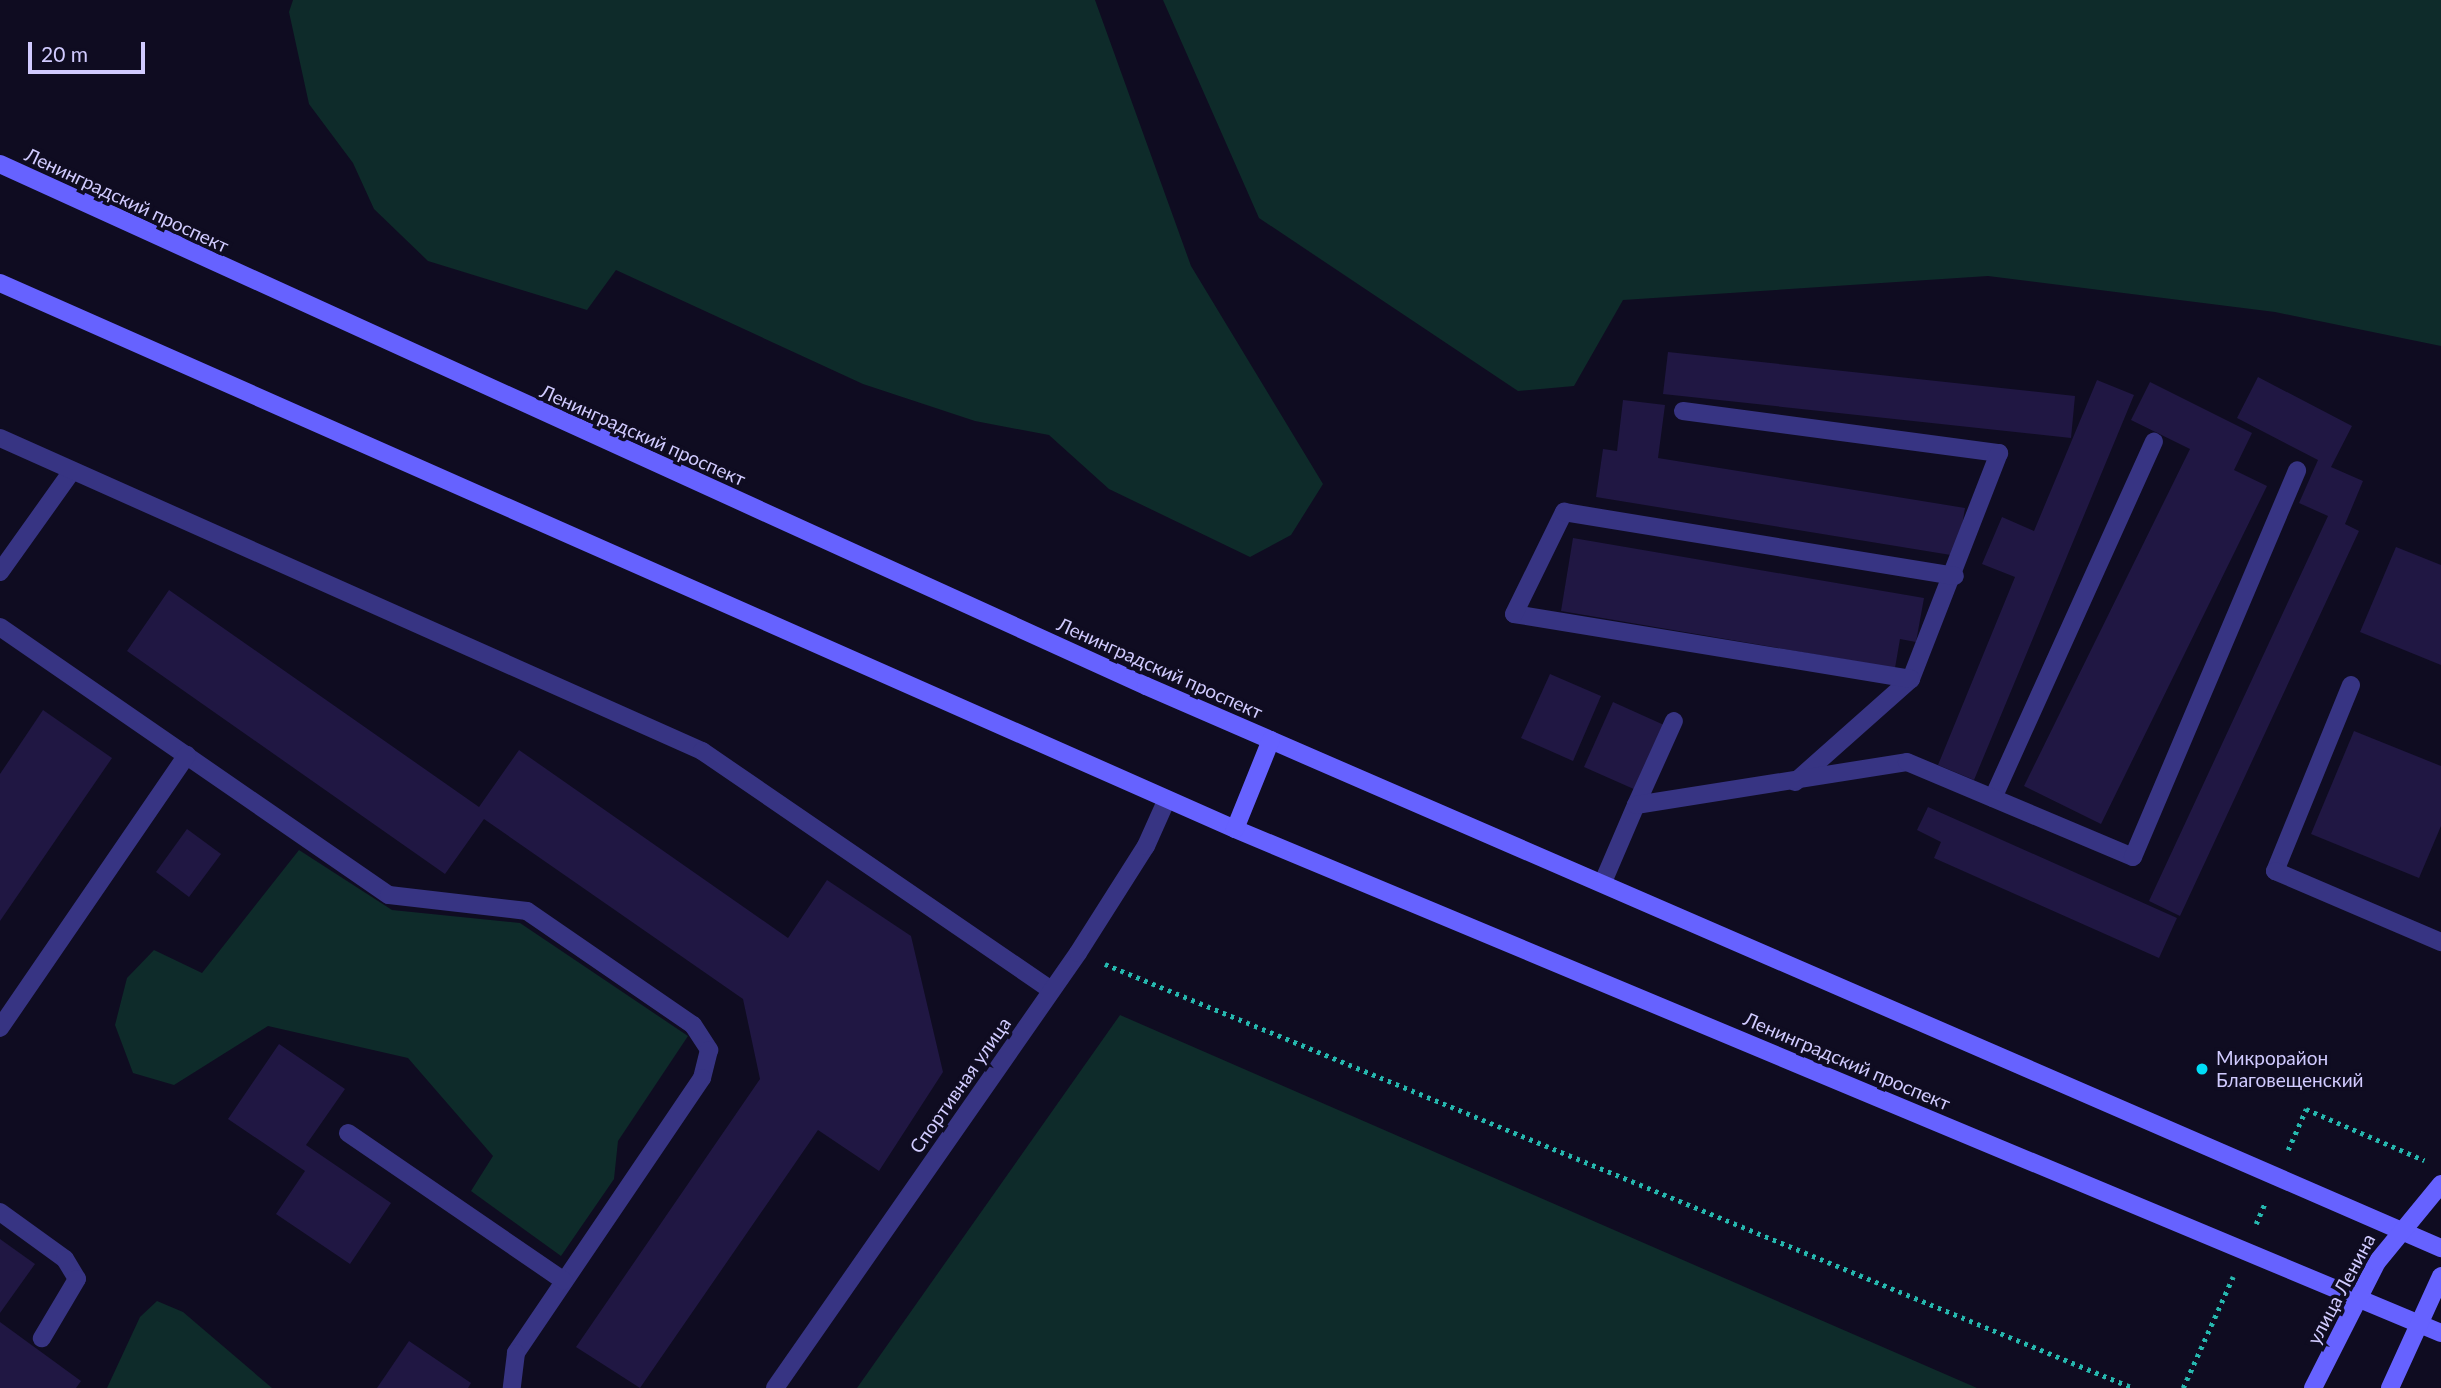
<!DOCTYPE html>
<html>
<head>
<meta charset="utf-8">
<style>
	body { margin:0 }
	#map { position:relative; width:2441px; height:1388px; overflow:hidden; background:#0f0c21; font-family:Lato,sans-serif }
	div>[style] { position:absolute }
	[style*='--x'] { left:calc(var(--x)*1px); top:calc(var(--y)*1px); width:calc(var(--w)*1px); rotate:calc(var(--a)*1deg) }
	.green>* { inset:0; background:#0e2b2a }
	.building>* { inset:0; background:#201743 }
	.path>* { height:4.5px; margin-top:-2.25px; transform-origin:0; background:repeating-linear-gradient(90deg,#26b8af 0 3.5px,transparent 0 8.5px) }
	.lane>* { height:18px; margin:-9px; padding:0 9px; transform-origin:9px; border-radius:9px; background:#373483 }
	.street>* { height:18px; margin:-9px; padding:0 9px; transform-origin:9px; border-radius:9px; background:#373483 }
	.secondary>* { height:18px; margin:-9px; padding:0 9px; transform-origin:9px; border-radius:9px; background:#6662ff }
	.dots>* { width:19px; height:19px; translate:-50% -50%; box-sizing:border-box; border:4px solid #0f0c21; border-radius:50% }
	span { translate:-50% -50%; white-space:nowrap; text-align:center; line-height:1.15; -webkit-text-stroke:7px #0f0c21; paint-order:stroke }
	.street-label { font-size:19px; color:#d1cbff }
	.poi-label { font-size:19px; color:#d1cbff }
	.left { translate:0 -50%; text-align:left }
	.scale { position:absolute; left:28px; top:42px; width:117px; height:32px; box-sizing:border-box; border:4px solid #d1cbff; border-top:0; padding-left:9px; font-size:21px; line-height:24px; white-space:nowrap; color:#d1cbff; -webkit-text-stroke:5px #0f0c21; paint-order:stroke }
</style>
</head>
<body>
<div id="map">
	<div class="green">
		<i style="clip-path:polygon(293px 0,1095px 0,1191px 266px,1323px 484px,1291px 535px,1250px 557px,1109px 489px,1049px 435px,975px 421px,863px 384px,616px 270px,587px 310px,428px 261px,374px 209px,353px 163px,309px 104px,289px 12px)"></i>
		<i style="clip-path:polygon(1163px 0,2441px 0,2441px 346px,2275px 312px,1988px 276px,1623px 300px,1574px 386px,1518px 391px,1259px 218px)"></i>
		<i style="clip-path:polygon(299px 850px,392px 910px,520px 923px,688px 1036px,618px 1141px,614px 1179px,561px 1256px,471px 1191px,493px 1156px,408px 1058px,268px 1026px,174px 1085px,133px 1073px,115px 1025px,127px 978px,154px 950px,202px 973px)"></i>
		<i style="clip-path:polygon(1120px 1015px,1977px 1388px,857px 1388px)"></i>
		<i style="clip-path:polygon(157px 1301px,183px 1312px,272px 1388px,107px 1388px,140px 1317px)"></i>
	</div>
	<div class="building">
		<i style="clip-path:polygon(1668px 352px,2075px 396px,2071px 438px,1663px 394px)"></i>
		<i style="clip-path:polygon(2258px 377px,2352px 426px,2331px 467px,2363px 481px,2345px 524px,2359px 531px,2180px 916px,2149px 901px,2328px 516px,2299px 503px,2318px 460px,2237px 418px)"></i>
		<i style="clip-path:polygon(2097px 380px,2134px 395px,1974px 780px,1938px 765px,2015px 577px,1982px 564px,2002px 517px,2034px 531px)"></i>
		<i style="clip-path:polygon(2150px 382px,2252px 433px,2234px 470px,2267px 486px,2101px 824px,2024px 786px,2190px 449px,2131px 420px)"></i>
		<i style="clip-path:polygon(1623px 400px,1665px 405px,1658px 458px,1965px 508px,1957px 556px,1596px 497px,1603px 449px,1617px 451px)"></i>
		<i style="clip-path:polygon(1573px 538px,1924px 598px,1916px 642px,1900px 639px,1895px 668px,1561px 611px)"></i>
		<i style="clip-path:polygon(2396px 547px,2441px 565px,2441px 665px,2360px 632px)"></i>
		<i style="clip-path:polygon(169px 590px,479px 807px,519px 750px,788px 938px,827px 880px,911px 936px,943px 1072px,879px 1171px,818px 1130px,640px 1388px,576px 1347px,760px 1079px,743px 999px,484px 819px,445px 874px,127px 651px)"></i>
		<i style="clip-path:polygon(1550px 674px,1601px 696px,1573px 761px,1521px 738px)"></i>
		<i style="clip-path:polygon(1613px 702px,1664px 725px,1636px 790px,1584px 767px)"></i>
		<i style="clip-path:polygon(43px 710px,112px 758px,0 921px,0 774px)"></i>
		<i style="clip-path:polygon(2354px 731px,2441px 766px,2441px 826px,2419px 878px,2311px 834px)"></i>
		<i style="clip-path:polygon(1928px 807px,2177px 918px,2159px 958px,1934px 858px,1941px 842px,1917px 830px)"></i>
		<i style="clip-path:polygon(187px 829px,221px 854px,189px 897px,156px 872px)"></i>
		<i style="clip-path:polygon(279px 1044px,345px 1089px,306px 1145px,391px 1203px,350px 1264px,276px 1214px,305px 1171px,228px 1119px)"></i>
		<i style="clip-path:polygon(0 1239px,35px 1264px,0 1313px)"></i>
		<i style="clip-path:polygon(0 1322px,81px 1381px,76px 1388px,0 1388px)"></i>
		<i style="clip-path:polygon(409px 1341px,471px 1383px,468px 1388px,377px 1388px)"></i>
	</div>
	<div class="path">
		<i style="--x:1105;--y:964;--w:1112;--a:22.41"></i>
		<i style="--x:2288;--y:1150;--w:45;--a:-66.3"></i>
		<i style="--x:2306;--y:1109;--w:129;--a:23.4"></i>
		<i style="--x:2256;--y:1224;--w:23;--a:-67"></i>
		<i style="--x:2183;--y:1388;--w:122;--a:-65.8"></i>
	</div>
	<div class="lane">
		<i style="--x:1683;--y:411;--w:319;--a:7.6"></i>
		<i style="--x:1999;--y:453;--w:243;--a:111.3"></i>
		<i style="--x:1911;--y:679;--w:155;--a:138.4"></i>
		<i style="--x:0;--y:572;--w:124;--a:-54.5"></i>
		<i style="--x:0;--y:627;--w:472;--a:34.6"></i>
		<i style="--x:389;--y:895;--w:139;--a:6.6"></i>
		<i style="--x:527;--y:911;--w:201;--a:34.5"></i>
		<i style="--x:693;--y:1025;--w:30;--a:57"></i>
		<i style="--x:709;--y:1050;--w:29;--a:104"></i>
		<i style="--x:702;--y:1078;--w:332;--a:124.1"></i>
		<i style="--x:516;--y:1353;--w:35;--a:97"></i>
		<i style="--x:1911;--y:679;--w:402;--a:-170.7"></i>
		<i style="--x:1514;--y:614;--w:114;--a:-63.9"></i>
		<i style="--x:1564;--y:512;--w:396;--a:9.3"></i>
		<i style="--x:2351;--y:685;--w:201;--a:112.2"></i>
		<i style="--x:2275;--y:871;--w:181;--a:23.2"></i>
		<i style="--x:1993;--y:798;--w:391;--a:-65.7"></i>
		<i style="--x:1636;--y:805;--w:92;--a:-65.7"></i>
		<i style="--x:1603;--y:882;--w:84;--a:-66.8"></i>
		<i style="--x:1636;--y:805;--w:274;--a:-9"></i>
		<i style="--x:1907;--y:762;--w:245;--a:22.8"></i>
		<i style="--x:2133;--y:857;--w:420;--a:-67"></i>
		<i style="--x:0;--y:1028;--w:331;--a:-55.6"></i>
		<i style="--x:348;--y:1133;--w:262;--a:34.4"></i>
		<i style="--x:0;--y:1212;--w:80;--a:35.9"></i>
		<i style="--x:65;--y:1259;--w:23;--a:59"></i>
		<i style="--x:77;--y:1279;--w:69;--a:120.7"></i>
	</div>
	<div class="street">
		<i style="--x:0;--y:438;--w:769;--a:24.03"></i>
		<i style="--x:702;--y:751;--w:423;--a:34.4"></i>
		<i style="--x:775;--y:1388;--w:530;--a:-55.14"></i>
		<i style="--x:1078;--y:953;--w:127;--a:-57.6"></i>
		<i style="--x:1146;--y:846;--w:51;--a:-65.9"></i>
	</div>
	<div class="secondary">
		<i style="--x:0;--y:164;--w:1259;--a:24.49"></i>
		<i style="--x:1146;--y:686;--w:1412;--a:23.46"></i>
		<i style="--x:0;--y:283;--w:1350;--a:23.85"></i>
		<i style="--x:1235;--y:829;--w:1307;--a:22.68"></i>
		<i style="--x:1235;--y:829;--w:96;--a:-68"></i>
		<i style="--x:2313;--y:1388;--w:141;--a:-63.1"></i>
		<i style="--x:2377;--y:1262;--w:101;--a:-50.6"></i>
		<i style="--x:2390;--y:1388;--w:123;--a:-65.5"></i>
	</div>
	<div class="dots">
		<i style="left:2202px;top:1069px;background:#00ddf6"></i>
	</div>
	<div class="street-label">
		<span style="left:127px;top:200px;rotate:25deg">Ленинградский проспект</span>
		<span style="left:643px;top:435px;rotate:24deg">Ленинградский проспект</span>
		<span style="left:1160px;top:668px;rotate:24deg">Ленинградский проспект</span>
		<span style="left:1847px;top:1061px;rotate:23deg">Ленинградский проспект</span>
		<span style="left:960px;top:1085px;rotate:-55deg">Спортивная улица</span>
		<span style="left:2341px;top:1289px;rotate:-62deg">улица Ленина</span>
	</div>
	<div class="poi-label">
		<span class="left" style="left:2216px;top:1069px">Микрорайон<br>Благовещенский</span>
	</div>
	<div class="scale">20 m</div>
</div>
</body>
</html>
